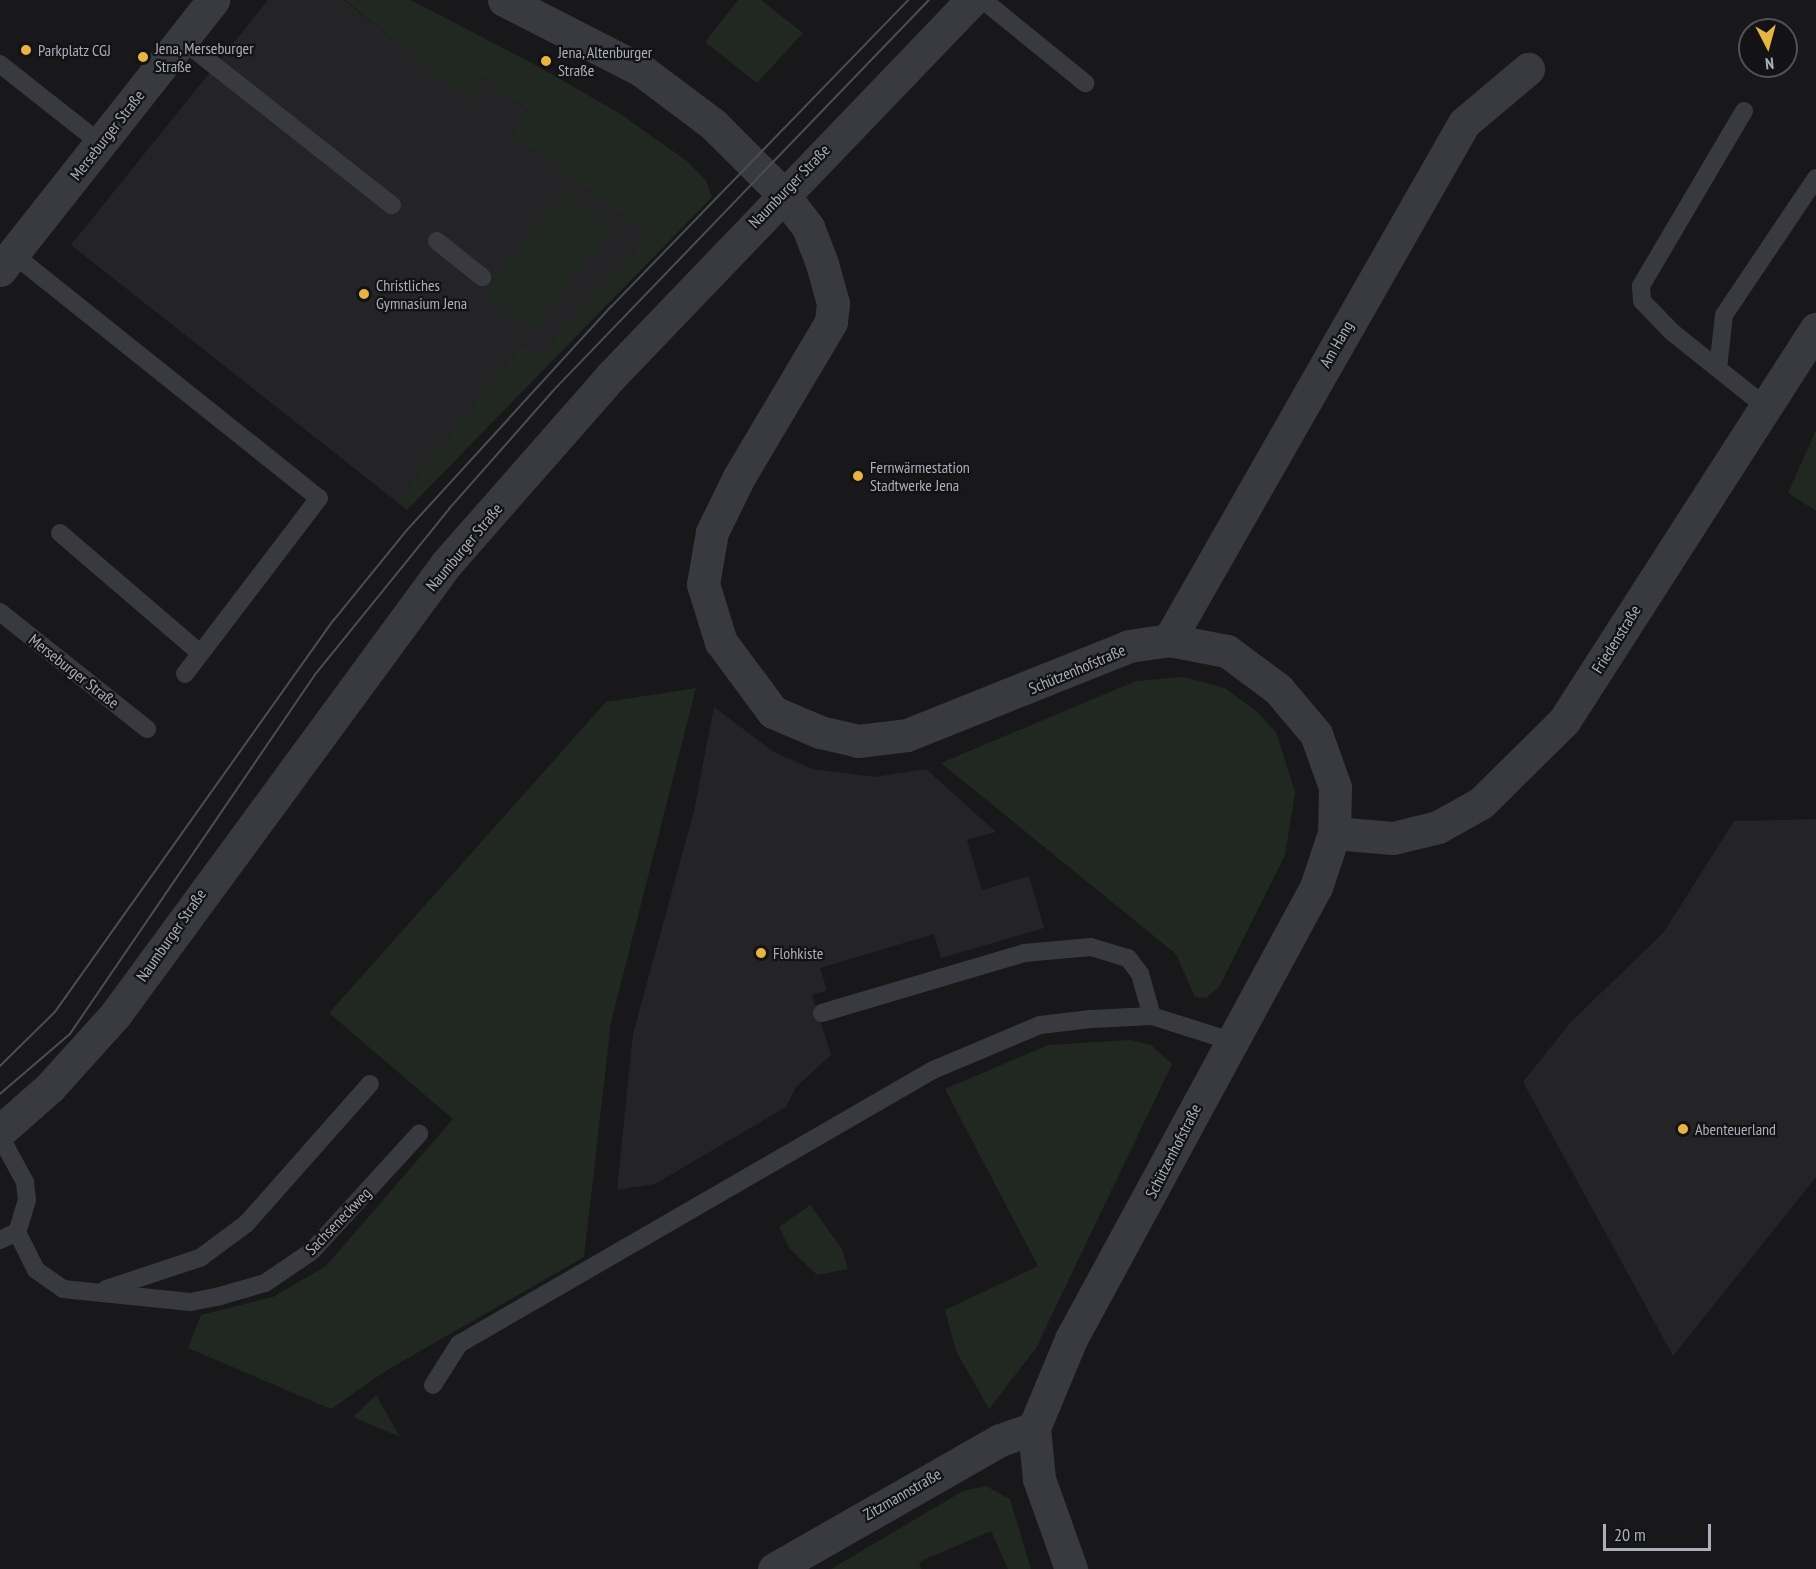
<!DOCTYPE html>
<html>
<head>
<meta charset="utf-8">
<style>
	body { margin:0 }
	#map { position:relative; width:1816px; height:1569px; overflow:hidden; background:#18181a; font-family:"PT Sans Narrow",sans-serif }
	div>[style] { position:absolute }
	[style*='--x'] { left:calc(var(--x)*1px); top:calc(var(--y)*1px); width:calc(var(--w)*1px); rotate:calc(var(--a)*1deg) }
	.built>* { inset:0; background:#242427 }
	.green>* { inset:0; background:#202821 }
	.service>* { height:18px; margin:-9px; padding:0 9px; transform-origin:9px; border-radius:9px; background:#393a3f }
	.minor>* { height:33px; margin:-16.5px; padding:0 16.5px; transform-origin:16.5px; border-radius:16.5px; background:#393a3f }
	.tertiary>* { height:33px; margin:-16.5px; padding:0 16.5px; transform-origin:16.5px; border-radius:16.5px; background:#393a3f }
	.tram>* { height:1.5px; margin:-0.75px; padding:0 0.75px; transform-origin:0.75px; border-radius:0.75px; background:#4c4e53 }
	.dots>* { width:16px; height:16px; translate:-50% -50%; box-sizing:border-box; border:3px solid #131315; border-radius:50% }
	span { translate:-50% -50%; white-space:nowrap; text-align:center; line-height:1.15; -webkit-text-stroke:4.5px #131315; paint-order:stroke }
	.poi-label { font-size:16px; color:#abafb9 }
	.left { translate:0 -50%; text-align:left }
	.street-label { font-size:16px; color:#abafb9 }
	.north { position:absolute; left:1738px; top:18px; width:60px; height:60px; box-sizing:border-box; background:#131315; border:2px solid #505157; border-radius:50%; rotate:174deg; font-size:16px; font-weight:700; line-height:24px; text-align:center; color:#abafb9 }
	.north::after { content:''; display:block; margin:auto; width:21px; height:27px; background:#e8b442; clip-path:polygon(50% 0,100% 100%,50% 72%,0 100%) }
	.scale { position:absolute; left:1603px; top:1524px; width:108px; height:27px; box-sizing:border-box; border:3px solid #abafb9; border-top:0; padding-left:8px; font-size:18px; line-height:21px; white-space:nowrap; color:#abafb9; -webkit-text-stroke:4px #131315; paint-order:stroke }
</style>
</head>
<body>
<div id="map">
	<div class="built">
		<i style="clip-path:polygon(268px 0,344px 0,468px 99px,484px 78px,528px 111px,511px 134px,650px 235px,538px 357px,522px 344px,397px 502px,71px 245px)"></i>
		<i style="clip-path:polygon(714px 707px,774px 752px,812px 769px,875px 777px,926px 769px,996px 832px,967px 840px,982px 890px,1029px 876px,1044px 928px,941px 958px,934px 934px,820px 968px,827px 990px,812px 995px,831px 1055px,796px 1087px,786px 1107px,655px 1184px,617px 1190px,633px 1034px,694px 811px)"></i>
		<i style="clip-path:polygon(1816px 819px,1816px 1177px,1673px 1356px,1523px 1082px,1570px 1023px,1664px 932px,1734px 821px)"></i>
	</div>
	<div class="green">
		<i style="clip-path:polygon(345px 0,411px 0,539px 67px,619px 113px,687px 161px,706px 180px,712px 197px,407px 510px,397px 502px,522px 344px,538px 357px,650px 235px,511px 134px,528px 111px,484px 78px,468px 100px)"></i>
		<i style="clip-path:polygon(738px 0,761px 0,803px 33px,757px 83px,705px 42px)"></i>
		<i style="clip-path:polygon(564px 191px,612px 229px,533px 331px,484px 293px)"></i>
		<i style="clip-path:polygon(1816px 430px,1816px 511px,1788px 493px)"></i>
		<i style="clip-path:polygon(1183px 677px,1225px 688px,1257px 712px,1276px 732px,1295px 792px,1285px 855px,1219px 987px,1206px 998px,1195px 997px,1176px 954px,941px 763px,1136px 681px)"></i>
		<i style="clip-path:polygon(696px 688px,611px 1022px,584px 1257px,387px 1370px,331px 1409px,188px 1348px,201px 1315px,273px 1297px,326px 1266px,453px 1119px,329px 1013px,606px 702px)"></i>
		<i style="clip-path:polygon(1129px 1040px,1151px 1045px,1172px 1064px,1036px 1348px,989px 1409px,956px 1351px,945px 1310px,1038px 1266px,945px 1089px,1048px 1045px)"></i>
		<i style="clip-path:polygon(810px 1205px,842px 1249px,848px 1269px,817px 1275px,790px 1249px,779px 1227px)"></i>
		<i style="clip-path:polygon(376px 1395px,400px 1437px,353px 1417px)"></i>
		<i style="clip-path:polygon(986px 1486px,1010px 1499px,1031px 1569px,1008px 1569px,991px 1531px,919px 1562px,921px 1569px,831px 1569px,963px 1491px)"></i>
	</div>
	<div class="service">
		<i style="--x:983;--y:0;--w:132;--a:39.1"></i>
		<i style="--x:182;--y:40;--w:267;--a:38.2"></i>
		<i style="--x:0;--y:64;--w:127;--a:38.3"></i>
		<i style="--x:1744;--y:111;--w:203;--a:120.5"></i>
		<i style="--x:1641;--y:286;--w:15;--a:86"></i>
		<i style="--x:1642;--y:301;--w:43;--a:45.9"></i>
		<i style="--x:1672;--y:332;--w:120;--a:38.6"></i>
		<i style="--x:437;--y:241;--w:58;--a:38.7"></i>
		<i style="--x:13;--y:254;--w:391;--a:38.6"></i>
		<i style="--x:319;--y:498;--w:221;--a:127.3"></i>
		<i style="--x:1718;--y:368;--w:53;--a:-83.5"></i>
		<i style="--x:1724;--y:315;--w:165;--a:-56.1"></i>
		<i style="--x:60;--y:533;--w:184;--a:40.6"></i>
		<i style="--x:0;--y:612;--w:188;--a:38.5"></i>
		<i style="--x:822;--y:1013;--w:211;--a:-16.5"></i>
		<i style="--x:1024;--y:953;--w:67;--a:-5.1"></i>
		<i style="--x:1091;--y:947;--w:39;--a:17"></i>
		<i style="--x:1128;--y:958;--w:20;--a:53"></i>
		<i style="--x:1140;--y:974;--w:44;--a:74.1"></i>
		<i style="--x:0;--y:1136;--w:52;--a:61.5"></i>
		<i style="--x:25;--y:1182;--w:18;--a:84"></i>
		<i style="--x:27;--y:1200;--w:34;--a:107"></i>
		<i style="--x:17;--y:1232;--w:19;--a:155"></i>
		<i style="--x:17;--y:1232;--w:42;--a:63.4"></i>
		<i style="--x:36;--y:1270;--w:33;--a:35"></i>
		<i style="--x:63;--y:1289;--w:128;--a:5.8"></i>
		<i style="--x:190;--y:1302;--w:31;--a:-11"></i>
		<i style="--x:220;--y:1296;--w:47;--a:-16.1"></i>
		<i style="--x:265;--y:1283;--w:57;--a:-34.2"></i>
		<i style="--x:312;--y:1251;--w:159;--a:-47.6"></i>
		<i style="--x:106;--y:1289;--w:99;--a:-18.3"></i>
		<i style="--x:200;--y:1258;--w:57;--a:-36.5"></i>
		<i style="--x:246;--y:1224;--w:187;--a:-48.5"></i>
		<i style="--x:433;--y:1385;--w:49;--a:-57.6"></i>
		<i style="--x:459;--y:1344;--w:547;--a:-30.03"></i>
		<i style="--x:933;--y:1070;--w:116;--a:-22.8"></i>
		<i style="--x:1040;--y:1025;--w:51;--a:-6.7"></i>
		<i style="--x:1091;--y:1019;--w:61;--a:-2.8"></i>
		<i style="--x:1152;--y:1016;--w:83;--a:17.6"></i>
	</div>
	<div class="minor">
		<i style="--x:504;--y:0;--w:154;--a:27.1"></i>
		<i style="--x:641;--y:70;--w:90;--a:36.9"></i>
		<i style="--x:713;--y:124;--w:98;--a:45"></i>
		<i style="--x:782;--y:193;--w:43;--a:52.6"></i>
		<i style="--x:808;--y:227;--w:40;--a:69"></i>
		<i style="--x:822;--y:264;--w:41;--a:74.2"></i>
		<i style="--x:833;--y:303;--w:19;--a:96"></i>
		<i style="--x:831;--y:322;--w:180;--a:120.7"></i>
		<i style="--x:739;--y:477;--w:61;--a:116.1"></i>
		<i style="--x:712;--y:532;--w:53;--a:99.8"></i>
		<i style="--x:703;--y:584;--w:61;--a:72.8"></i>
		<i style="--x:721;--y:642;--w:87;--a:53.4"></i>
		<i style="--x:773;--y:712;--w:51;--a:23.1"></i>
		<i style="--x:820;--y:732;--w:39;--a:13"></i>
		<i style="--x:858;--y:741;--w:49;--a:-7"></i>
		<i style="--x:907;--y:735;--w:239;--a:-21.8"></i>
		<i style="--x:1129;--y:646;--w:40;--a:-8.5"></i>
		<i style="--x:1169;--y:640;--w:59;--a:10.7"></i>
		<i style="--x:1227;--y:651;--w:64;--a:36.7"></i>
		<i style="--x:1278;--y:689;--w:59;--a:49.8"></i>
		<i style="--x:1316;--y:734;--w:56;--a:70.3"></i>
		<i style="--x:1335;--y:787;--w:46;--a:91.2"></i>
		<i style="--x:1334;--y:833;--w:57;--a:108.4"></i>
		<i style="--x:1316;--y:887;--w:514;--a:118.46"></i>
		<i style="--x:1071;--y:1339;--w:96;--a:112.6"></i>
		<i style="--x:1034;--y:1428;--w:51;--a:84.4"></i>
		<i style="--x:1039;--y:1479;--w:96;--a:70.4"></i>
		<i style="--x:0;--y:270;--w:344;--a:-51.7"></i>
		<i style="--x:1169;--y:640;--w:595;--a:-60.29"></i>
		<i style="--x:1464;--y:123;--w:84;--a:-40.2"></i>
		<i style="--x:1334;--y:833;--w:59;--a:4.8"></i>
		<i style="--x:1393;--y:838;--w:46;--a:-13.7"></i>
		<i style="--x:1438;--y:827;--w:49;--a:-29.2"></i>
		<i style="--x:1481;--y:803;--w:117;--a:-44.7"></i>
		<i style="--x:1564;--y:721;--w:466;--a:-57.3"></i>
		<i style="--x:774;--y:1569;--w:260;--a:-29.7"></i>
		<i style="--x:1000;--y:1440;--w:36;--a:-19"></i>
	</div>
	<div class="tertiary">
		<i style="--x:0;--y:1131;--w:67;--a:-41.3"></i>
		<i style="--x:50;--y:1087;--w:97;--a:-47.9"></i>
		<i style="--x:115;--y:1015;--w:559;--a:-53.72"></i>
		<i style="--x:446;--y:564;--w:250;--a:-48.7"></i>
		<i style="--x:611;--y:376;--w:521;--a:-46.17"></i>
	</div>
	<div class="tram">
		<i style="--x:0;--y:1066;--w:77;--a:-44.5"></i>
		<i style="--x:55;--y:1012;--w:481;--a:-54.6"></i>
		<i style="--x:334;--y:620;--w:117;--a:-50.9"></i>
		<i style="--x:408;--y:529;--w:301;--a:-47.6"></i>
		<i style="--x:611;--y:307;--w:427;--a:-45.9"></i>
		<i style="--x:0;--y:1094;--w:92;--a:-40.6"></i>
		<i style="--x:70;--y:1034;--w:433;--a:-55.7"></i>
		<i style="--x:314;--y:676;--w:215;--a:-51"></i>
		<i style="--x:449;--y:509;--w:156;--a:-48.6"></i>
		<i style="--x:552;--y:392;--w:544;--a:-46.12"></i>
	</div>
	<div class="dots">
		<i style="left:26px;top:50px;background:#e8b442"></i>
		<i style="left:143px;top:57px;background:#e8b442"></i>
		<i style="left:546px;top:61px;background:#e8b442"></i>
		<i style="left:364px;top:294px;background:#e8b442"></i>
		<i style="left:858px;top:476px;background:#e8b442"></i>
		<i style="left:761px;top:953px;background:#e8b442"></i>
		<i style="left:1683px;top:1129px;background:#e8b442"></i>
	</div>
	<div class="poi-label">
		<span class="left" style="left:155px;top:57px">Jena, Merseburger<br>Straße</span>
		<span class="left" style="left:38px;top:50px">Parkplatz CGJ</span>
		<span class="left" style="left:558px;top:61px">Jena, Altenburger<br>Straße</span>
		<span class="left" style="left:376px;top:294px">Christliches<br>Gymnasium Jena</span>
		<span class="left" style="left:870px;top:476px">Fernwärmestation<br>Stadtwerke Jena</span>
		<span class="left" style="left:773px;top:953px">Flohkiste</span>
		<span class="left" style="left:1695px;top:1129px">Abenteuerland</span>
	</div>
	<div class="street-label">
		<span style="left:107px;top:135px;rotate:-52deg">Merseburger Straße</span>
		<span style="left:789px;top:186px;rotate:-46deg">Naumburger Straße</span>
		<span style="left:1336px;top:344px;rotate:-60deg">Am Hang</span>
		<span style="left:464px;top:547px;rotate:-50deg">Naumburger Straße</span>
		<span style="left:1616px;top:639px;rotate:-58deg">Friedenstraße</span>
		<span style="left:1077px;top:669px;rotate:-23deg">Schützenhofstraße</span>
		<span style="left:74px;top:671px;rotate:38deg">Merseburger Straße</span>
		<span style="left:171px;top:935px;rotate:-55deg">Naumburger Straße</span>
		<span style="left:1173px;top:1151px;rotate:-63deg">Schützenhofstraße</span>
		<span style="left:338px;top:1221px;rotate:-46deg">Sachseneckweg</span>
		<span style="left:902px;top:1494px;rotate:-30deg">Zitzmannstraße</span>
	</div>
	<div class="north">N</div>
	<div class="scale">20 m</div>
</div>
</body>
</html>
